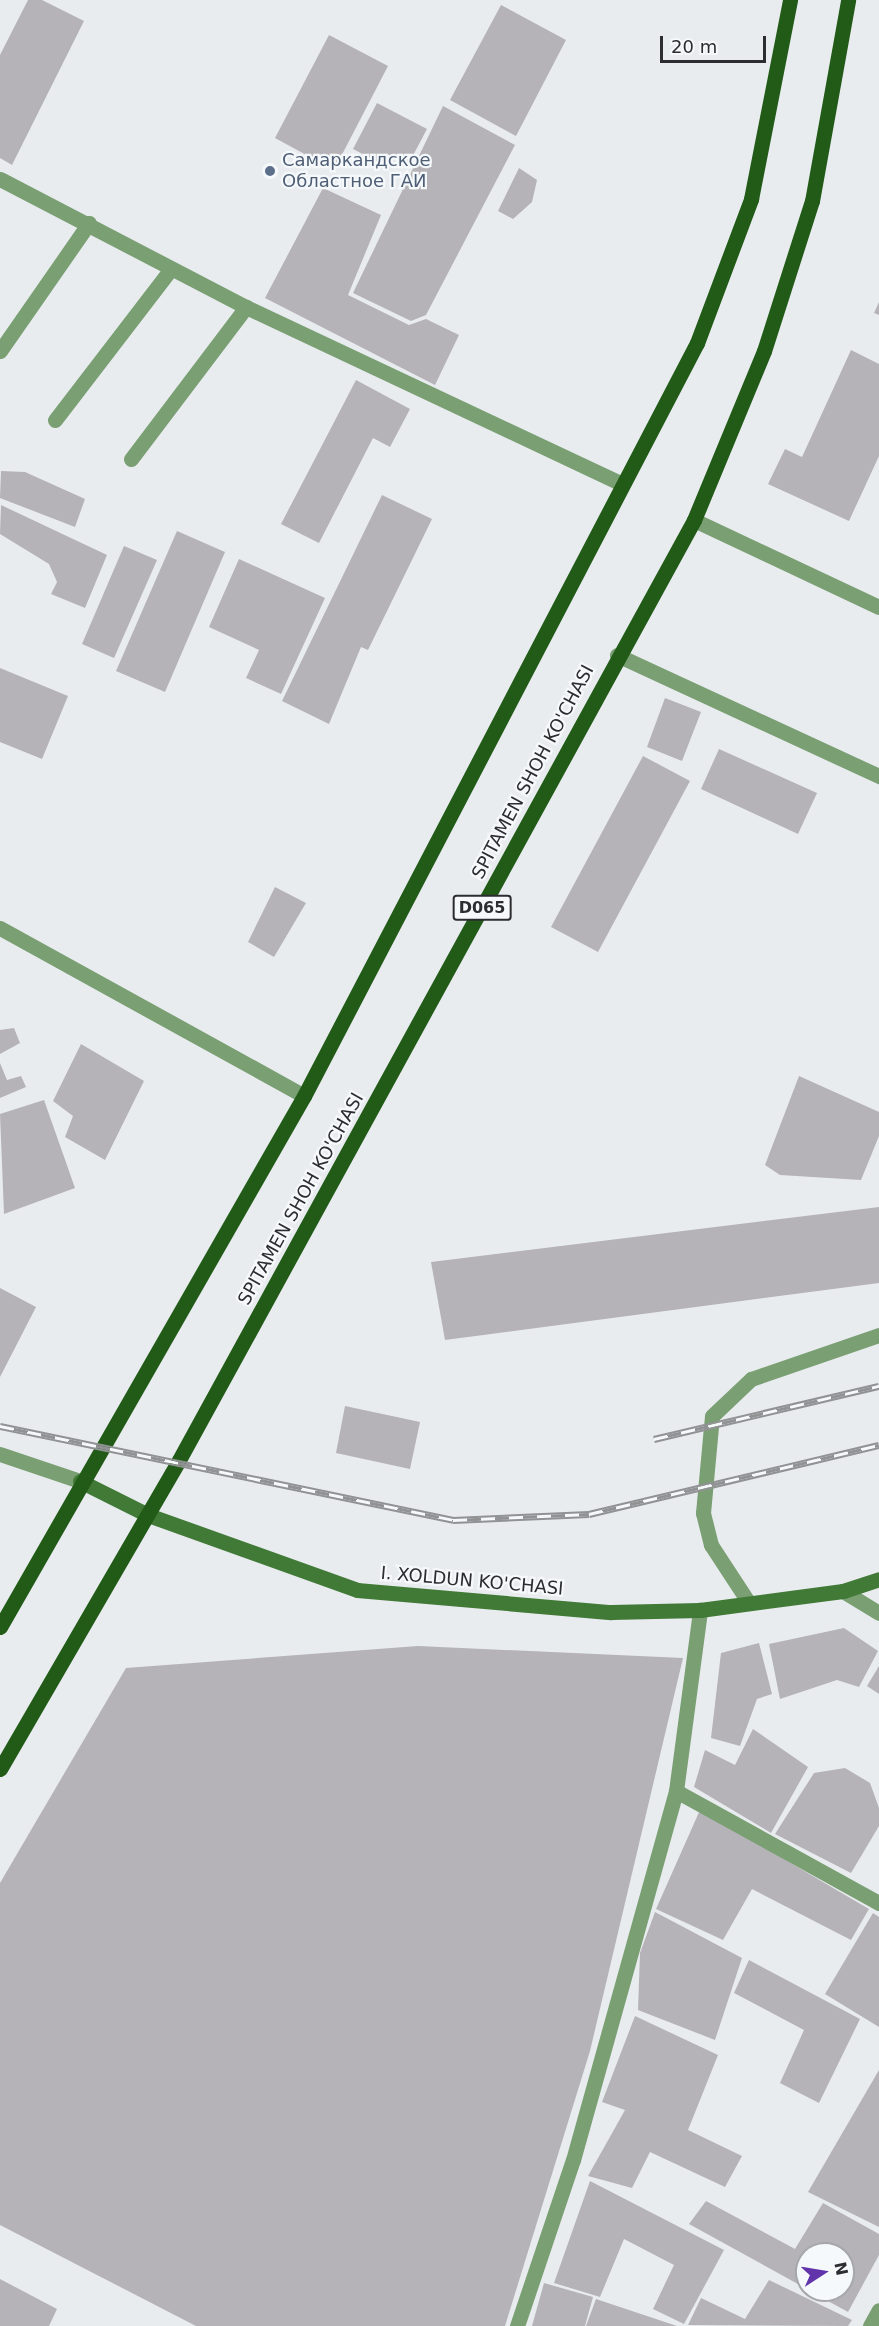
<!DOCTYPE html>
<html>
<head>
<meta charset="utf-8">
<style>
	body { margin:0 }
	#map { position:relative; width:879px; height:2326px; overflow:hidden; background:#e9ecef; font-family:"DejaVu Sans",sans-serif }
	div>[style] { position:absolute }
	[style*='--x'] { left:calc(var(--x)*1px); top:calc(var(--y)*1px); width:calc(var(--w)*1px); rotate:calc(var(--a)*1deg) }
	.building>* { inset:0; background:#b5b3b7 }
	.lane>* { height:15px; margin:-7.5px; padding:0 7.5px; transform-origin:7.5px; border-radius:7.5px; background:#799f73 }
	.street>* { height:15px; margin:-7.5px; padding:0 7.5px; transform-origin:7.5px; border-radius:7.5px; background:#799f73 }
	.secondary>* { height:15px; margin:-7.5px; padding:0 7.5px; transform-origin:7.5px; border-radius:7.5px; background:#407a36 }
	.primary>* { height:15px; margin:-7.5px; padding:0 7.5px; transform-origin:7.5px; border-radius:7.5px; background:#215b17 }
	.rail>* { height:7px; margin-top:-3.5px; transform-origin:0; background:repeating-linear-gradient(90deg,#f6f9fc 0 14px,#909294 0 28px); box-sizing:border-box; border-block:2px solid #909294 }
	.dots>* { width:16px; height:16px; translate:-50% -50%; box-sizing:border-box; border:3px solid #f6f9fc; border-radius:50% }
	span { translate:-50% -50%; white-space:nowrap; text-align:center; line-height:1.15; -webkit-text-stroke:4.5px #f6f9fc; paint-order:stroke }
	.shield-label span { padding:2px 4px; background:#f6f9fc; border:2px solid; border-radius:4px; -webkit-text-stroke-width:0 }
	.shield-label { font-size:16px; color:#2c2d2e; font-weight:700 }
	.service-label { font-size:18px; color:#4e5e75 }
	.left { translate:0 -50%; text-align:left }
	.street-label { font-size:18px; color:#2c2d2e }
	.north { position:absolute; left:795px; top:2242px; width:60px; height:60px; box-sizing:border-box; background:#f6f9fc; border:2px solid #a5a7aa; border-radius:50%; rotate:78deg; font-size:16px; font-weight:700; line-height:24px; text-align:center; color:#2c2d2e }
	.north::after { content:''; display:block; margin:auto; width:21px; height:27px; background:#6234ac; clip-path:polygon(50% 0,100% 100%,50% 72%,0 100%) }
	.scale { position:absolute; left:660px; top:36px; width:106px; height:27px; box-sizing:border-box; border:3px solid #2c2d2e; border-top:0; padding-left:8px; font-size:18px; line-height:21px; white-space:nowrap; color:#2c2d2e; -webkit-text-stroke:4px #f6f9fc; paint-order:stroke }
</style>
</head>
<body>
<div id="map">
	<div class="building">
		<i style="clip-path:polygon(28px 0,42px 0,84px 21px,12px 165px,0 158px,0 55px)"></i>
		<i style="clip-path:polygon(501px 5px,566px 40px,516px 136px,450px 100px)"></i>
		<i style="clip-path:polygon(329px 35px,388px 66px,334px 170px,275px 138px)"></i>
		<i style="clip-path:polygon(377px 103px,427px 129px,408px 165px,387px 154px,382px 164px,353px 149px)"></i>
		<i style="clip-path:polygon(443px 106px,515px 145px,426px 315px,411px 321px,353px 293px)"></i>
		<i style="clip-path:polygon(519px 168px,537px 180px,532px 202px,513px 219px,498px 211px)"></i>
		<i style="clip-path:polygon(323px 188px,381px 215px,348px 295px,409px 325px,426px 319px,459px 335px,435px 385px,265px 298px)"></i>
		<i style="clip-path:polygon(879px 302px,879px 315px,874px 313px)"></i>
		<i style="clip-path:polygon(851px 350px,879px 364px,879px 456px,849px 521px,768px 484px,785px 449px,802px 457px)"></i>
		<i style="clip-path:polygon(356px 380px,410px 409px,390px 447px,373px 438px,319px 543px,281px 524px)"></i>
		<i style="clip-path:polygon(1px 471px,25px 472px,85px 499px,75px 527px,0 498px)"></i>
		<i style="clip-path:polygon(382px 495px,432px 519px,368px 650px,361px 647px,329px 724px,282px 701px)"></i>
		<i style="clip-path:polygon(1px 505px,107px 555px,85px 608px,51px 594px,57px 582px,49px 564px,0 534px)"></i>
		<i style="clip-path:polygon(177px 531px,225px 552px,165px 692px,116px 671px)"></i>
		<i style="clip-path:polygon(124px 546px,157px 560px,114px 658px,82px 644px)"></i>
		<i style="clip-path:polygon(239px 559px,325px 598px,281px 694px,246px 678px,259px 650px,209px 627px)"></i>
		<i style="clip-path:polygon(0 668px,68px 696px,42px 759px,0 742px)"></i>
		<i style="clip-path:polygon(665px 698px,701px 712px,682px 761px,647px 747px)"></i>
		<i style="clip-path:polygon(719px 749px,817px 793px,798px 834px,701px 789px)"></i>
		<i style="clip-path:polygon(643px 756px,690px 781px,598px 952px,551px 927px)"></i>
		<i style="clip-path:polygon(275px 887px,306px 903px,274px 957px,248px 942px)"></i>
		<i style="clip-path:polygon(14px 1028px,20px 1043px,0 1054px,0 1030px)"></i>
		<i style="clip-path:polygon(81px 1044px,144px 1081px,105px 1160px,65px 1137px,73px 1116px,53px 1101px)"></i>
		<i style="clip-path:polygon(0 1063px,7px 1080px,21px 1076px,26px 1087px,0 1098px)"></i>
		<i style="clip-path:polygon(799px 1076px,879px 1112px,879px 1136px,861px 1180px,780px 1175px,765px 1165px)"></i>
		<i style="clip-path:polygon(44px 1100px,75px 1188px,4px 1214px,0 1114px)"></i>
		<i style="clip-path:polygon(879px 1207px,879px 1283px,445px 1340px,431px 1262px)"></i>
		<i style="clip-path:polygon(0 1288px,36px 1307px,0 1377px)"></i>
		<i style="clip-path:polygon(345px 1406px,420px 1422px,410px 1469px,336px 1453px)"></i>
		<i style="clip-path:polygon(844px 1628px,878px 1651px,859px 1687px,837px 1680px,780px 1699px,769px 1644px)"></i>
		<i style="clip-path:polygon(759px 1643px,772px 1694px,757px 1699px,740px 1746px,711px 1738px,721px 1653px)"></i>
		<i style="clip-path:polygon(418px 1646px,683px 1658px,590px 2051px,505px 2326px,196px 2326px,0 2225px,0 1883px,126px 1668px)"></i>
		<i style="clip-path:polygon(879px 1666px,879px 1694px,867px 1686px)"></i>
		<i style="clip-path:polygon(753px 1729px,808px 1767px,771px 1833px,694px 1787px,705px 1750px,735px 1765px)"></i>
		<i style="clip-path:polygon(845px 1768px,870px 1783px,879px 1808px,879px 1826px,851px 1873px,775px 1834px,814px 1773px)"></i>
		<i style="clip-path:polygon(700px 1810px,869px 1909px,851px 1940px,752px 1889px,723px 1940px,656px 1909px)"></i>
		<i style="clip-path:polygon(655px 1912px,742px 1958px,715px 2040px,638px 2010px,640px 1953px)"></i>
		<i style="clip-path:polygon(873px 1913px,879px 1917px,879px 2027px,825px 1994px)"></i>
		<i style="clip-path:polygon(749px 1960px,860px 2019px,819px 2103px,780px 2083px,804px 2030px,734px 1993px)"></i>
		<i style="clip-path:polygon(635px 2016px,718px 2055px,688px 2130px,742px 2156px,725px 2187px,650px 2152px,632px 2188px,588px 2176px,625px 2110px,602px 2102px)"></i>
		<i style="clip-path:polygon(879px 2070px,879px 2227px,808px 2192px)"></i>
		<i style="clip-path:polygon(590px 2181px,724px 2250px,684px 2324px,653px 2309px,674px 2265px,624px 2239px,600px 2297px,554px 2283px)"></i>
		<i style="clip-path:polygon(706px 2201px,795px 2249px,823px 2203px,879px 2234px,879px 2255px,848px 2312px,808px 2290px,843px 2290px,843px 2254px,807px 2254px,807px 2289px,689px 2224px)"></i>
		<i style="clip-path:polygon(0 2279px,57px 2309px,49px 2326px,0 2326px)"></i>
		<i style="clip-path:polygon(769px 2280px,852px 2320px,848px 2326px,688px 2325px,701px 2298px,745px 2319px)"></i>
		<i style="clip-path:polygon(544px 2283px,593px 2297px,585px 2326px,532px 2326px)"></i>
		<i style="clip-path:polygon(596px 2299px,677px 2326px,586px 2326px)"></i>
	</div>
	<div class="lane">
		<i style="--x:0;--y:179;--w:277;--a:27.5"></i>
		<i style="--x:246;--y:307;--w:416;--a:25.2"></i>
		<i style="--x:0;--y:351;--w:156;--a:-55.2"></i>
		<i style="--x:55;--y:420;--w:190;--a:-52.5"></i>
		<i style="--x:131;--y:459;--w:191;--a:-52.9"></i>
		<i style="--x:694;--y:520;--w:204;--a:25.2"></i>
		<i style="--x:617;--y:655;--w:289;--a:24.8"></i>
		<i style="--x:749;--y:1603;--w:69;--a:-123.2"></i>
		<i style="--x:711;--y:1545;--w:33;--a:-104"></i>
		<i style="--x:703;--y:1513;--w:97;--a:-84.7"></i>
		<i style="--x:712;--y:1416;--w:54;--a:-43.5"></i>
		<i style="--x:751;--y:1379;--w:135;--a:-19"></i>
	</div>
	<div class="street">
		<i style="--x:0;--y:928;--w:347;--a:28.9"></i>
		<i style="--x:0;--y:1454;--w:84;--a:18.6"></i>
		<i style="--x:843;--y:1591;--w:42;--a:31.4"></i>
		<i style="--x:676;--y:1791;--w:232;--a:28.9"></i>
		<i style="--x:517;--y:2326;--w:175;--a:-71.4"></i>
		<i style="--x:573;--y:2160;--w:383;--a:-74.4"></i>
		<i style="--x:676;--y:1791;--w:183;--a:-82.4"></i>
		<i style="--x:870;--y:2326;--w:18;--a:-61"></i>
	</div>
	<div class="secondary">
		<i style="--x:80;--y:1481;--w:76;--a:26.6"></i>
		<i style="--x:148;--y:1515;--w:222;--a:19.7"></i>
		<i style="--x:357;--y:1590;--w:255;--a:5"></i>
		<i style="--x:611;--y:1612;--w:89;--a:-1.3"></i>
		<i style="--x:700;--y:1610;--w:144;--a:-7.6"></i>
		<i style="--x:843;--y:1591;--w:38;--a:-18"></i>
	</div>
	<div class="primary">
		<i style="--x:0;--y:1627;--w:612;--a:-60.21"></i>
		<i style="--x:304;--y:1096;--w:849;--a:-62.44"></i>
		<i style="--x:697;--y:343;--w:154;--a:-69.4"></i>
		<i style="--x:751;--y:199;--w:203;--a:-78.9"></i>
		<i style="--x:0;--y:1769;--w:357;--a:-59.9"></i>
		<i style="--x:179;--y:1460;--w:1072;--a:-61.28"></i>
		<i style="--x:694;--y:520;--w:183;--a:-67.5"></i>
		<i style="--x:764;--y:351;--w:157;--a:-72.3"></i>
		<i style="--x:812;--y:201;--w:204;--a:-79.8"></i>
	</div>
	<div class="rail">
		<i style="--x:0;--y:1426;--w:463;--a:11.7"></i>
		<i style="--x:453;--y:1520;--w:136;--a:-2.5"></i>
		<i style="--x:589;--y:1514;--w:298;--a:-13.4"></i>
		<i style="--x:654;--y:1439;--w:231;--a:-13.3"></i>
	</div>
	<div class="dots">
		<i style="left:270px;top:171px;background:#5c6f8a"></i>
	</div>
	<div class="shield-label">
		<span style="left:482px;top:908px">D065</span>
	</div>
	<div class="service-label">
		<span class="left" style="left:282px;top:171px">Самаркандское<br>Областное ГАИ</span>
	</div>
	<div class="street-label">
		<span style="left:533px;top:772px;rotate:-62deg">SPITAMEN SHOH KO'CHASI</span>
		<span style="left:301px;top:1199px;rotate:-61deg">SPITAMEN SHOH KO'CHASI</span>
		<span style="left:472px;top:1581px;rotate:5deg">I. XOLDUN KO'CHASI</span>
	</div>
	<div class="north">N</div>
	<div class="scale">20 m</div>
</div>
</body>
</html>
